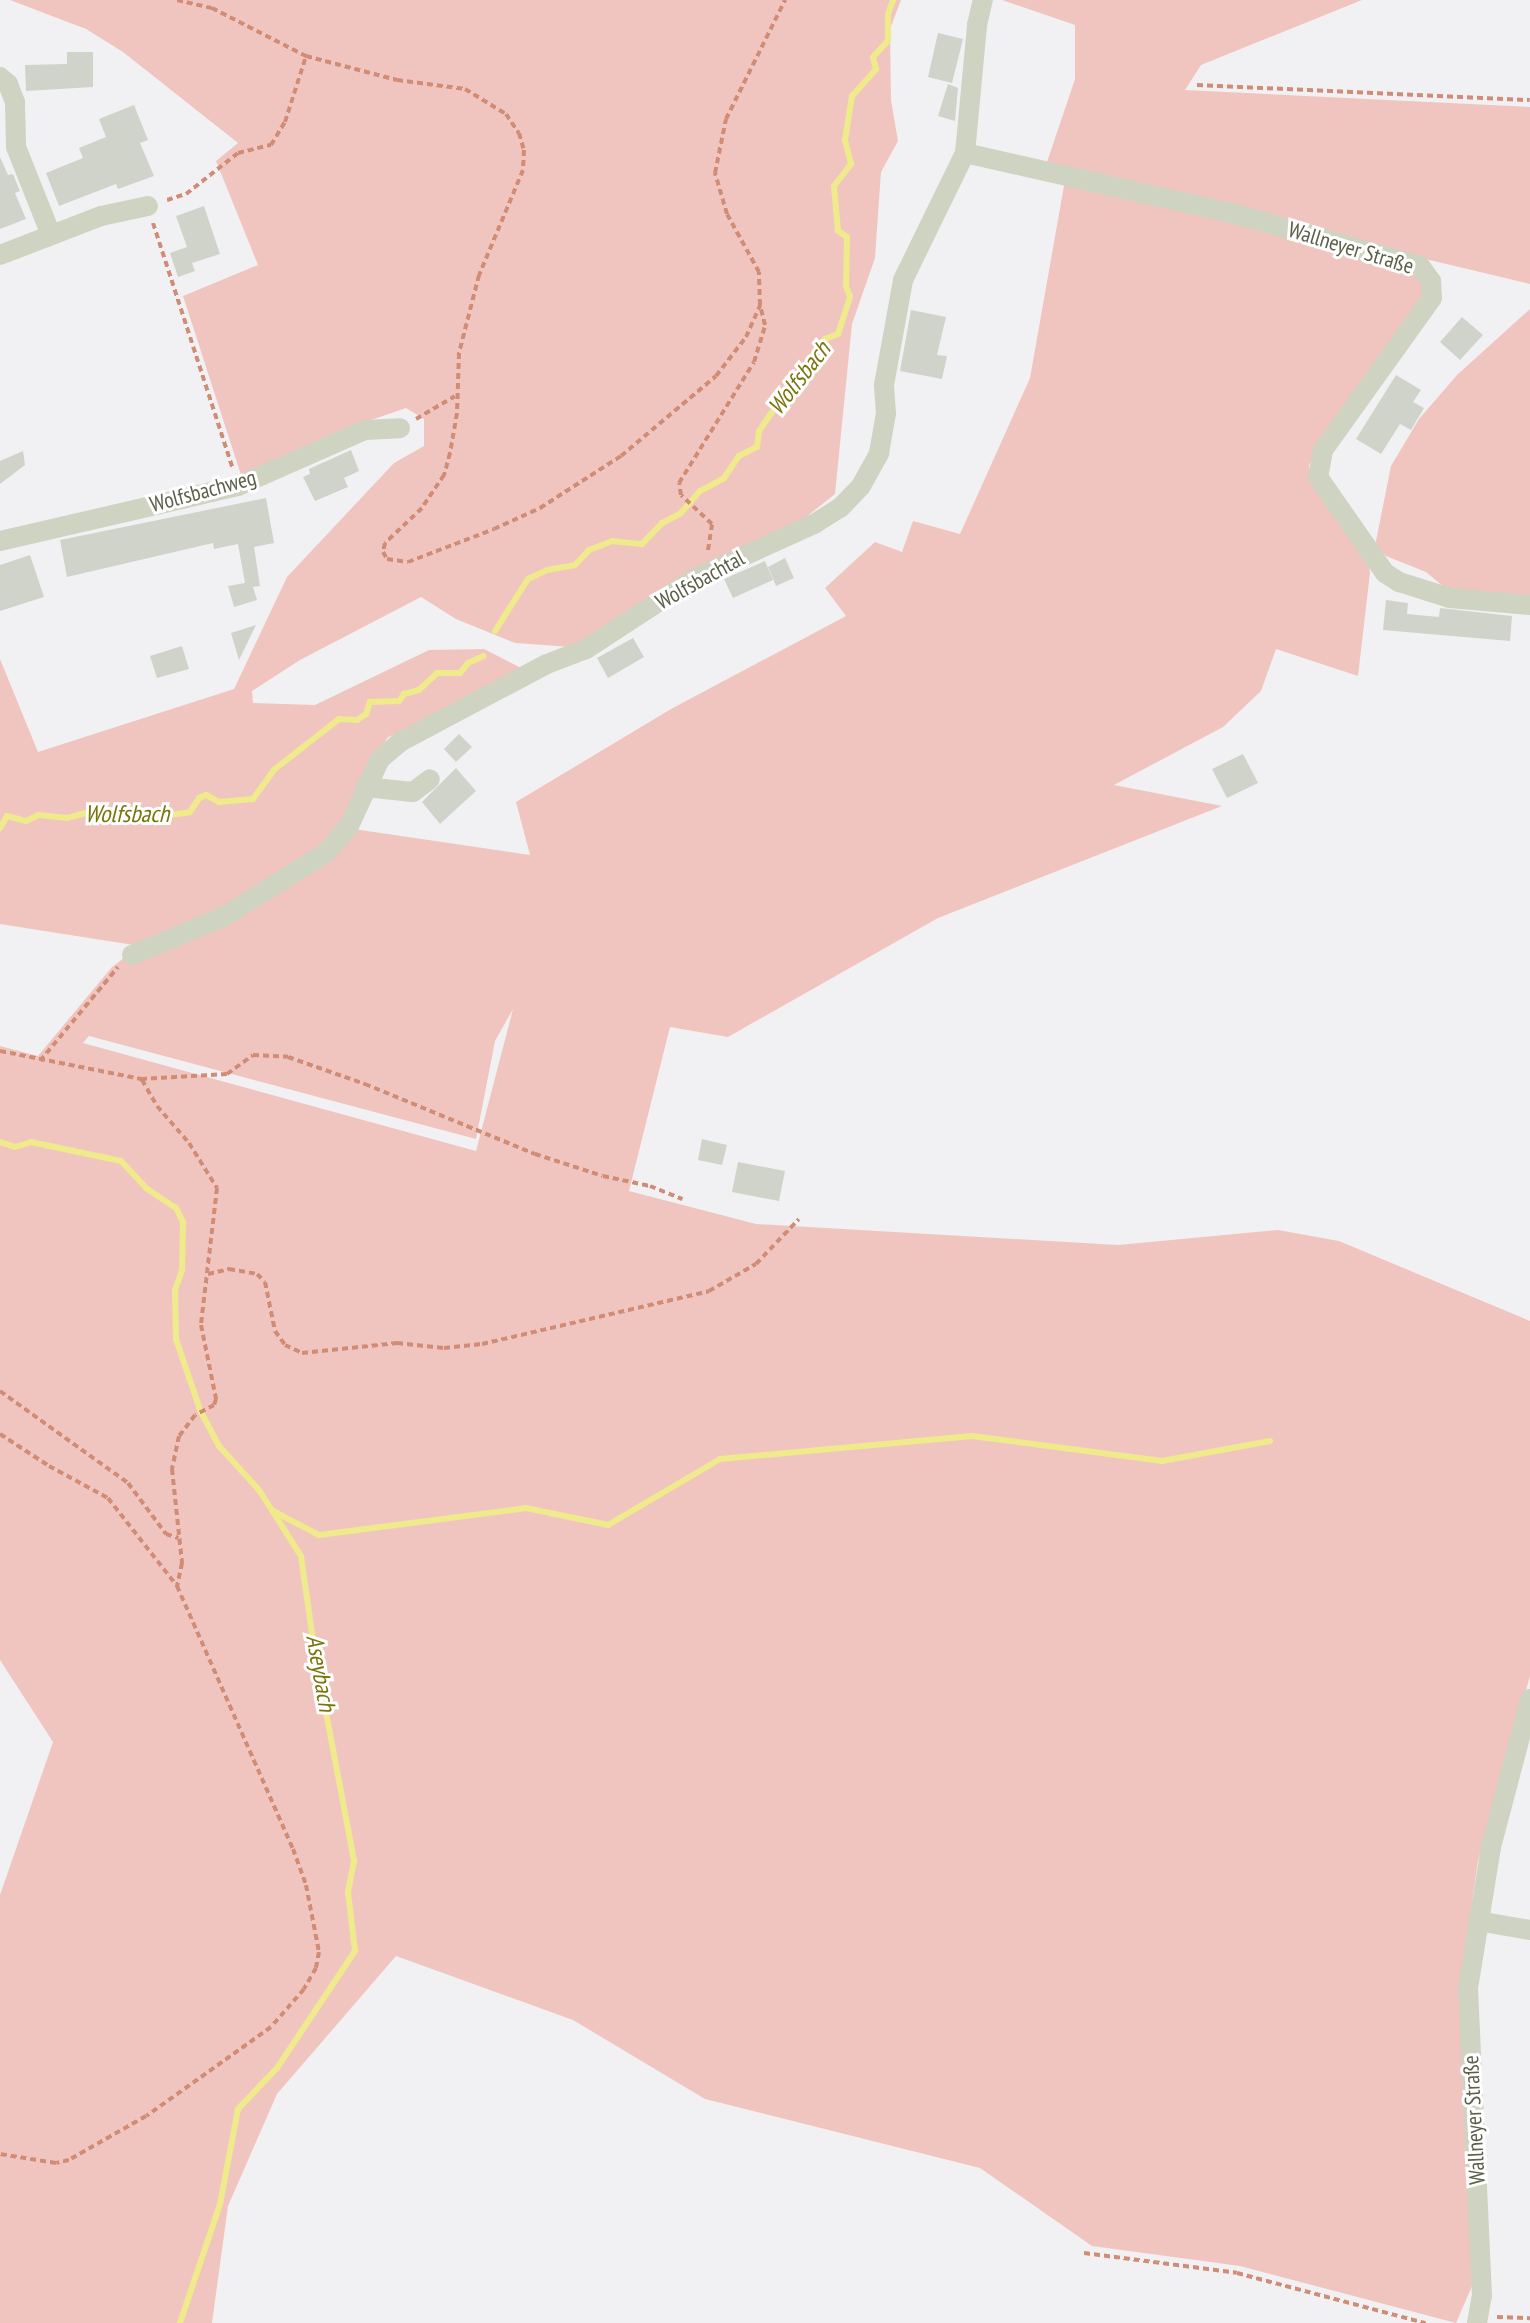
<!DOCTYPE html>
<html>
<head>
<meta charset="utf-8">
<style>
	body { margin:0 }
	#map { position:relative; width:1530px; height:2323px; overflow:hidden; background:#f1f1f3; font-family:"PT Sans Narrow",sans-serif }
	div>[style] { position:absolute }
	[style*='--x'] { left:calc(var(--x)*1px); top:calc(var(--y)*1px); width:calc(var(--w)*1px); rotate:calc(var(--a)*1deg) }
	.green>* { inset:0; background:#f1c5bf }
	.stream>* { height:6px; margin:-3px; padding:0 3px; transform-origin:3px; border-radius:3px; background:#efea8b }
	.building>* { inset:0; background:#d0d3ca }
	.path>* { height:4px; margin-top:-2px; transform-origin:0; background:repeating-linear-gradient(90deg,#d08c75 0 6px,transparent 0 10px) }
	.minor>* { height:20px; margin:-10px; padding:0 10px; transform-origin:10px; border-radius:10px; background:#cfd3c1 }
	span { translate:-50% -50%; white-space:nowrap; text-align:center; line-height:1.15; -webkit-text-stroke:6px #fff; paint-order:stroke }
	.street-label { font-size:22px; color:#5a5f48 }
	.water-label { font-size:24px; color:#79740b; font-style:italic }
</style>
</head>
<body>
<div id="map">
	<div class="green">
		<i style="clip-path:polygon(evenodd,10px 0,901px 0,890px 29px,891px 100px,898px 141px,881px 172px,875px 258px,852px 324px,835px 494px,796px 525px,571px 647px,515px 643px,456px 619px,421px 597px,300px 660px,252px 691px,253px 703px,315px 705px,429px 650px,484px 649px,521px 668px,387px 738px,340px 827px,530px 855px,516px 802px,671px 709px,846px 616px,825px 588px,875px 542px,902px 552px,913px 521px,960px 534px,1030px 378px,1065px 180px,1127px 193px,1418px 272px,1425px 299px,1317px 449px,1309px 466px,1311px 477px,1368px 557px,1370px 573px,1358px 676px,1276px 649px,1261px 691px,1223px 727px,1114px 785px,1222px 806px,938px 918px,728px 1037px,670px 1027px,629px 1191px,756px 1224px,1118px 1245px,1278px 1230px,1339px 1241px,1530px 1321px,1530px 1676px,1478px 1861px,1462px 1971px,1472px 2286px,1456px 2323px,1240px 2266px,1092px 2246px,980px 2168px,705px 2099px,573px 2020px,396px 1956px,277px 2094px,228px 2206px,212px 2323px,0 2323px,0 1895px,53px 1742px,0 1660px,0 1046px,38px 1056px,112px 967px,140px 946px,0 924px,0 659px,38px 752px,234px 689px,287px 577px,394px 463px,424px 446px,424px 419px,406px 408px,336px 432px,241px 475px,183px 296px,258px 265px,216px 161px,238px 143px,123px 52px,86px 29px,10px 0,513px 1009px,476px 1151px,83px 1043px,89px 1036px,476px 1139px,495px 1041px,513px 1009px)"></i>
		<i style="clip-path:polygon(1002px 0,1362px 0,1201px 65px,1185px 90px,1530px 107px,1530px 284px,1045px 168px,1075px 79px,1075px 25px)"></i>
		<i style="clip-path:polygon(1530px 309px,1530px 599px,1444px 587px,1426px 572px,1386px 556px,1375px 546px,1391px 466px,1419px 419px,1457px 375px)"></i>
	</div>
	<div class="stream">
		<i style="--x:495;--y:631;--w:62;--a:-57.6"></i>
		<i style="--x:528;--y:579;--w:21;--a:-25"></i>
		<i style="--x:547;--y:570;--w:28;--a:-10"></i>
		<i style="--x:575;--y:565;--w:21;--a:-47"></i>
		<i style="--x:589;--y:550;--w:25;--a:-21"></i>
		<i style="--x:612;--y:541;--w:30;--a:6"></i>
		<i style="--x:642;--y:544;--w:29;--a:-46"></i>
		<i style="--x:662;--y:523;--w:20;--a:-27"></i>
		<i style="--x:680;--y:514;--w:30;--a:-49"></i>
		<i style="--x:700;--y:491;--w:27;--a:-28"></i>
		<i style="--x:724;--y:478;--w:27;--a:-56"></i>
		<i style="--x:739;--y:456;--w:20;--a:-27"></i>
		<i style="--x:757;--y:447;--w:16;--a:-83"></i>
		<i style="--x:759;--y:431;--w:55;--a:-55.4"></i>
		<i style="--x:790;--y:386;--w:15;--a:-28"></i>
		<i style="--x:803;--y:379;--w:19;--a:-74"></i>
		<i style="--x:808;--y:361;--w:28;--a:-52"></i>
		<i style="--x:825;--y:339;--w:14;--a:-21"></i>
		<i style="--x:838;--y:334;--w:39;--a:-72"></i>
		<i style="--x:850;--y:297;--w:12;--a:-110"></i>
		<i style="--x:846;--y:286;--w:49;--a:-88.8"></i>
		<i style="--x:847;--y:237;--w:11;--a:-146"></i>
		<i style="--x:838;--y:231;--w:45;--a:-95.1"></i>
		<i style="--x:834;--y:186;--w:28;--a:-52"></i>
		<i style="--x:851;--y:164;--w:25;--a:-104"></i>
		<i style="--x:845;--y:140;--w:45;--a:-81"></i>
		<i style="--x:852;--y:96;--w:36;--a:-48"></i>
		<i style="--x:876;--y:69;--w:12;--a:-104"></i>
		<i style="--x:873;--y:57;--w:22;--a:-47"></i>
		<i style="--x:888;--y:41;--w:27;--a:-90"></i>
		<i style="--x:888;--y:14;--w:15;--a:-70"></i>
		<i style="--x:0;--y:828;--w:14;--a:-60"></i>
		<i style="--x:7;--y:816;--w:20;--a:15"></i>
		<i style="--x:26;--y:821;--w:14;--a:-25"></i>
		<i style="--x:39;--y:815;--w:28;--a:6"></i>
		<i style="--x:67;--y:818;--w:27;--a:-15"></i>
		<i style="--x:93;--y:811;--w:45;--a:0"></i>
		<i style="--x:138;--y:811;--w:25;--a:11"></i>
		<i style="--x:163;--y:816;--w:27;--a:-8"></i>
		<i style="--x:190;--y:812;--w:17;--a:-57"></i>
		<i style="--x:199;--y:798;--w:8;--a:-23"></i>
		<i style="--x:206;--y:795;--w:15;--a:28"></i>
		<i style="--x:219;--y:802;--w:34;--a:-5"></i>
		<i style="--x:253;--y:799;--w:37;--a:-54"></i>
		<i style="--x:275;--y:769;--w:81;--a:-38"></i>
		<i style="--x:339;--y:719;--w:18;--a:3"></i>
		<i style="--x:357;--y:720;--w:11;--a:-34"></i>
		<i style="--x:366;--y:714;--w:13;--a:-72"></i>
		<i style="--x:370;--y:702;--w:29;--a:-2"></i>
		<i style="--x:399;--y:701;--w:9;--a:-54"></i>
		<i style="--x:404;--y:694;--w:16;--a:-15"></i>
		<i style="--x:419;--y:690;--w:25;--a:-43"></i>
		<i style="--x:437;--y:673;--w:23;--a:0"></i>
		<i style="--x:460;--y:673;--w:13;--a:-51"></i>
		<i style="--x:468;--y:663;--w:17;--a:-24"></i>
		<i style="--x:0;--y:1142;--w:16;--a:18"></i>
		<i style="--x:15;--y:1147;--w:17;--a:-17"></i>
		<i style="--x:31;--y:1142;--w:92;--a:11.9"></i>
		<i style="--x:121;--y:1161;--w:37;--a:47"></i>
		<i style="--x:146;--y:1188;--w:36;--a:34"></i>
		<i style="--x:176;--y:1208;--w:16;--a:63"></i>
		<i style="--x:183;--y:1222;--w:48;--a:91.2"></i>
		<i style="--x:182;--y:1270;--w:21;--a:109"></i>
		<i style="--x:175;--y:1290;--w:49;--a:88.8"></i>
		<i style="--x:176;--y:1339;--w:75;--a:71.3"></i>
		<i style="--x:200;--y:1410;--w:41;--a:62.2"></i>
		<i style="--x:219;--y:1446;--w:59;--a:47.7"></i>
		<i style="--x:259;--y:1490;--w:78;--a:57.5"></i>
		<i style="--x:301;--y:1556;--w:99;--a:81.9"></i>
		<i style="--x:315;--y:1654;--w:211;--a:79.3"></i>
		<i style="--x:354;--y:1861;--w:32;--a:101"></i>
		<i style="--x:348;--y:1892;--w:59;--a:83.2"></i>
		<i style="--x:355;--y:1951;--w:141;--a:123.7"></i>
		<i style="--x:277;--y:2068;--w:57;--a:133.6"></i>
		<i style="--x:238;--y:2109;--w:97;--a:100.7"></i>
		<i style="--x:220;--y:2204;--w:126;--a:108.6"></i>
		<i style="--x:273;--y:1511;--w:52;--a:27.6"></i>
		<i style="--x:319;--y:1535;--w:209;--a:-7.4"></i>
		<i style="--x:526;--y:1508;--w:84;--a:11.7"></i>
		<i style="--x:608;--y:1525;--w:130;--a:-30.5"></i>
		<i style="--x:720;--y:1459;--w:253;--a:-5.2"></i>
		<i style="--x:972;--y:1436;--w:192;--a:7.5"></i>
		<i style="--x:1162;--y:1461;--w:110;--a:-10.5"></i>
	</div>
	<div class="building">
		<i style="clip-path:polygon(938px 33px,963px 39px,952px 83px,928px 77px)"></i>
		<i style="clip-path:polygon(67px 52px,93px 52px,93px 87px,26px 91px,25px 65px,67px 64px)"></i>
		<i style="clip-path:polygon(948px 84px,958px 88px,955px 121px,938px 116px)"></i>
		<i style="clip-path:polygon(134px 105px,148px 140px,140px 143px,154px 176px,118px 189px,116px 184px,59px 206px,46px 173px,83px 158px,79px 148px,106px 137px,99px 119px)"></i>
		<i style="clip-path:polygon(0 157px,8px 175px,13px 174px,20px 191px,15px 193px,26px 219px,0 229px)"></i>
		<i style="clip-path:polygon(204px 206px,220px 254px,192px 263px,195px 271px,178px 277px,170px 253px,187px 247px,176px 216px)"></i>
		<i style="clip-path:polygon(911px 310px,946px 317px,937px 355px,947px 356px,942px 379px,900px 371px)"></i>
		<i style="clip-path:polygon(1462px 317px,1483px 335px,1460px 360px,1440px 342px)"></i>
		<i style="clip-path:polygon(1396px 375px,1421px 390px,1413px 402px,1424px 408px,1411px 430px,1400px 424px,1381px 454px,1356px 439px)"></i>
		<i style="clip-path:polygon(351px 450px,359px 471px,344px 478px,348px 487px,315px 501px,303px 477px,310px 474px,309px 469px)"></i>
		<i style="clip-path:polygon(23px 451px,25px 465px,0 484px,0 461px)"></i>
		<i style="clip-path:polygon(266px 498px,274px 543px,254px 547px,260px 586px,253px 587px,257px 600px,234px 607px,228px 586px,245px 583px,238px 544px,214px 549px,213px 543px,67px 577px,60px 540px)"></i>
		<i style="clip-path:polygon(30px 555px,44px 597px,0 611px,0 565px)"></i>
		<i style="clip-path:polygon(785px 558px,794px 578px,776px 586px,768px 567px)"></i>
		<i style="clip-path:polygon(765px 561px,773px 580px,733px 598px,724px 579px)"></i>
		<i style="clip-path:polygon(1386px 600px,1408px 603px,1407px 614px,1439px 617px,1440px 608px,1512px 616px,1510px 641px,1383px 630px)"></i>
		<i style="clip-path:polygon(256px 625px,239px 660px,231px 633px)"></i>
		<i style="clip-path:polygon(633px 638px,644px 657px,608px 678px,597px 658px)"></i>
		<i style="clip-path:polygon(182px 646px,189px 669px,157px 678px,150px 656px)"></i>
		<i style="clip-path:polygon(459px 734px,472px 747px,456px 762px,444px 749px)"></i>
		<i style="clip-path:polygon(1243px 754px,1258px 783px,1227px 798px,1212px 769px)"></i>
		<i style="clip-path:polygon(456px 768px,476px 791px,440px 824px,422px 802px)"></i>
		<i style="clip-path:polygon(702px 1139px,727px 1145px,722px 1165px,698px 1160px)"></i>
		<i style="clip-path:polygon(738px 1162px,785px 1171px,779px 1201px,732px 1192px)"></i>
	</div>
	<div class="path">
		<i style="--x:177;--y:0;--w:36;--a:13"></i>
		<i style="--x:212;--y:8;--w:106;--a:27.1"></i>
		<i style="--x:306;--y:56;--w:94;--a:14.8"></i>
		<i style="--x:397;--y:80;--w:69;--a:7.5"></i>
		<i style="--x:465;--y:89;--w:48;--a:31.4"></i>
		<i style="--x:506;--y:114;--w:23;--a:56"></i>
		<i style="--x:519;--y:133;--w:18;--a:74"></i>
		<i style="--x:524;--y:150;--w:20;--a:93"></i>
		<i style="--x:523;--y:170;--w:114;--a:112.7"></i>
		<i style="--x:479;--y:275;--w:81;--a:104.4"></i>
		<i style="--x:459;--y:353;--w:60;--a:91.9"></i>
		<i style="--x:457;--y:413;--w:41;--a:99.9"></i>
		<i style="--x:450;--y:453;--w:23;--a:105"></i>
		<i style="--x:444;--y:475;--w:40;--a:124"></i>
		<i style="--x:422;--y:508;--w:51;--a:136.6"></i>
		<i style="--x:385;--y:543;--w:9;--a:103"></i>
		<i style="--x:383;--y:552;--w:8;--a:60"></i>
		<i style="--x:387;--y:559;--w:21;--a:8"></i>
		<i style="--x:408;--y:562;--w:92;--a:-21"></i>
		<i style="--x:494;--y:529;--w:51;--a:-24.5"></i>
		<i style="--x:540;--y:508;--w:96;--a:-32.7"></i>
		<i style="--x:621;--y:456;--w:124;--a:-40.1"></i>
		<i style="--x:716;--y:376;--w:49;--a:-52.4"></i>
		<i style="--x:746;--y:337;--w:35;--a:-66"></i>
		<i style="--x:1197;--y:85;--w:333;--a:2.6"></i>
		<i style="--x:167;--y:200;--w:20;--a:-18"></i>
		<i style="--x:186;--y:194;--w:66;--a:-38.3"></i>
		<i style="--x:238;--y:153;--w:34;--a:-14"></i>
		<i style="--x:271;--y:145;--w:27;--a:-59"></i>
		<i style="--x:285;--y:122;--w:69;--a:-72.3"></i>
		<i style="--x:153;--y:223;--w:259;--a:72"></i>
		<i style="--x:416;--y:419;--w:45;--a:-30.5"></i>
		<i style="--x:708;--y:550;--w:26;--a:-81"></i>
		<i style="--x:712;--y:524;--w:42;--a:-136.9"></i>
		<i style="--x:681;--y:495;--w:12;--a:-99"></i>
		<i style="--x:679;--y:483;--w:142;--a:-58.2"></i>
		<i style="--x:754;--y:362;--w:39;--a:-73"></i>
		<i style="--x:765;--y:325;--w:21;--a:-104"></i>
		<i style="--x:760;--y:305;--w:33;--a:-92"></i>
		<i style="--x:759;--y:272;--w:66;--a:-118.9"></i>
		<i style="--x:727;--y:214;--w:43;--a:-106.3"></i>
		<i style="--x:715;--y:173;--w:55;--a:-78.5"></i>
		<i style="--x:726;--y:119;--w:133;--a:-63.6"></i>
		<i style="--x:0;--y:1051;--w:144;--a:11.2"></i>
		<i style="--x:141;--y:1079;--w:86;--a:-3.3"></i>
		<i style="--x:227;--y:1074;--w:32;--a:-36"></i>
		<i style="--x:253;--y:1055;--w:35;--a:3"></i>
		<i style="--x:288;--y:1057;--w:82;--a:19.3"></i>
		<i style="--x:365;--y:1084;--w:184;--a:22.4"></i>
		<i style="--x:535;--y:1154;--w:71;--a:17.9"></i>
		<i style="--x:603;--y:1176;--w:48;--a:12"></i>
		<i style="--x:650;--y:1186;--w:35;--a:22"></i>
		<i style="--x:40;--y:1061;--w:122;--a:-50.3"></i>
		<i style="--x:142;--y:1080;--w:30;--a:60"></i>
		<i style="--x:157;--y:1106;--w:49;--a:49.1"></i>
		<i style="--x:189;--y:1143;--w:53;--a:58.1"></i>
		<i style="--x:217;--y:1188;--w:138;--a:96.7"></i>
		<i style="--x:201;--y:1325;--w:76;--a:78.5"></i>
		<i style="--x:216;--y:1399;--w:6;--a:108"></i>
		<i style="--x:214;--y:1405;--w:21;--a:152"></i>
		<i style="--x:195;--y:1415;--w:26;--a:127"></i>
		<i style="--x:179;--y:1436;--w:34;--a:102"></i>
		<i style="--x:172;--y:1469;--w:95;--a:83.9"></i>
		<i style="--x:182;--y:1563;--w:24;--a:102"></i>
		<i style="--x:208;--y:1274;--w:22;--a:-13"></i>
		<i style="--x:229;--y:1269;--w:28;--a:10"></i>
		<i style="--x:257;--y:1274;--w:11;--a:45"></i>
		<i style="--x:265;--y:1282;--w:50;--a:78.5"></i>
		<i style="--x:275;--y:1331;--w:17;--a:54"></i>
		<i style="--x:285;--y:1345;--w:19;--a:25"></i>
		<i style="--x:302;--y:1353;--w:96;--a:-6"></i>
		<i style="--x:397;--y:1343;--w:47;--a:6.1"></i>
		<i style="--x:444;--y:1348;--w:38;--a:-6"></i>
		<i style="--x:482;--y:1344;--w:233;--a:-13.1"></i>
		<i style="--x:709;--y:1291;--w:54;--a:-29.9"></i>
		<i style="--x:756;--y:1264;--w:62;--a:-46.3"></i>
		<i style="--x:0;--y:1391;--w:158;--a:35.7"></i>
		<i style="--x:128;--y:1483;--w:64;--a:53.3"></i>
		<i style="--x:166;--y:1534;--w:13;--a:18"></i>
		<i style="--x:0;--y:1434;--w:59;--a:33.1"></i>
		<i style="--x:49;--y:1466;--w:67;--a:28.5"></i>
		<i style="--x:108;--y:1498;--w:112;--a:51.9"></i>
		<i style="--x:177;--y:1586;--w:287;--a:66.2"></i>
		<i style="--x:293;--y:1849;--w:38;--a:70"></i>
		<i style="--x:306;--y:1885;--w:68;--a:79"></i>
		<i style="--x:319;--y:1952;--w:16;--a:101"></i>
		<i style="--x:316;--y:1968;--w:24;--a:120"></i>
		<i style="--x:304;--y:1989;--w:50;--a:131"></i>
		<i style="--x:271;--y:2027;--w:153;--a:144.5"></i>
		<i style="--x:146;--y:2116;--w:89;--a:150.3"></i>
		<i style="--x:69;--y:2160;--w:13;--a:167"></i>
		<i style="--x:56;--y:2163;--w:57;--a:-170.9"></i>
		<i style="--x:1084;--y:2253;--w:154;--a:7.4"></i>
		<i style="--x:1237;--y:2273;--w:195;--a:14.9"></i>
		<i style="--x:1497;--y:2317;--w:33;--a:2"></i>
	</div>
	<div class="minor">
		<i style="--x:0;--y:77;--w:11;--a:41"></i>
		<i style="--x:8;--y:84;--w:19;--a:69"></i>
		<i style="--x:15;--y:102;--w:45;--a:88.7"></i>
		<i style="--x:16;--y:147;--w:95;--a:68.3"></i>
		<i style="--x:965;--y:153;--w:277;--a:12.7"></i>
		<i style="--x:1235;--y:214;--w:192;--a:15.7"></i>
		<i style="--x:1420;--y:266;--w:19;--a:54"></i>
		<i style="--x:1431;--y:281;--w:17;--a:87"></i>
		<i style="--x:1432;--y:298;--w:187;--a:125.6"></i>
		<i style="--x:1323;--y:450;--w:27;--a:100"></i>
		<i style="--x:1318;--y:477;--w:117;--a:55.1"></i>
		<i style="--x:1385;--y:573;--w:17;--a:33"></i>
		<i style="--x:1399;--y:582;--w:53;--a:17.4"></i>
		<i style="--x:1450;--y:598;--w:80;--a:5"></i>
		<i style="--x:0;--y:255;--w:108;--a:-21.1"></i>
		<i style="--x:101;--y:216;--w:48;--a:-12"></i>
		<i style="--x:0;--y:541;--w:244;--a:-13"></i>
		<i style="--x:238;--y:486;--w:139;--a:-23.8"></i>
		<i style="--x:365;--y:430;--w:35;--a:-3"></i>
		<i style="--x:365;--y:787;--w:48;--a:5.9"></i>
		<i style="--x:413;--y:792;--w:21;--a:-37"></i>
		<i style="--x:132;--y:955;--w:99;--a:-22.7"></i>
		<i style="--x:223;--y:917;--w:123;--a:-32"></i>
		<i style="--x:327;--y:852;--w:34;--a:-50"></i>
		<i style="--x:349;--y:826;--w:74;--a:-65.2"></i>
		<i style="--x:380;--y:759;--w:26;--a:-40"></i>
		<i style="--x:400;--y:742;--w:166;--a:-28"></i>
		<i style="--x:547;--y:664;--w:42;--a:-21"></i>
		<i style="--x:586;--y:649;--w:130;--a:-33.1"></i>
		<i style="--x:695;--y:578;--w:131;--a:-24.4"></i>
		<i style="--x:814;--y:524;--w:31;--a:-32"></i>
		<i style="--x:840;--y:508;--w:30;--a:-46"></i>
		<i style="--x:861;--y:486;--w:38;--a:-61"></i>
		<i style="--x:879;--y:453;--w:40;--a:-80"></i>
		<i style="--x:886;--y:414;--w:29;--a:-94"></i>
		<i style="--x:884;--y:385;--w:107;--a:-79.7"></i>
		<i style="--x:903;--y:280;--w:141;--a:-64"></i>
		<i style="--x:965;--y:153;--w:129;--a:-84.6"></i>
		<i style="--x:977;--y:25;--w:26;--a:-77"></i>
		<i style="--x:1478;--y:1921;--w:53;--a:9.8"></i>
		<i style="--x:1477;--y:2323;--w:27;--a:-80"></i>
		<i style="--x:1482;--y:2296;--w:308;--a:-92.6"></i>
		<i style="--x:1468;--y:1988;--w:143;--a:-80.7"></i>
		<i style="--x:1491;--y:1847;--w:153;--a:-75.2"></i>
	</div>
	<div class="street-label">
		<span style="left:1351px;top:248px;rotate:17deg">Wallneyer Straße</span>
		<span style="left:203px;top:491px;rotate:-15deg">Wolfsbachweg</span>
		<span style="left:700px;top:580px;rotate:-29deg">Wolfsbachtal</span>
		<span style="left:1474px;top:2120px;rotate:-93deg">Wallneyer Straße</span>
	</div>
	<div class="water-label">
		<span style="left:799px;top:378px;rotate:-52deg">Wolfsbach</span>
		<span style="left:127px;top:814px">Wolfsbach</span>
		<span style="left:321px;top:1673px;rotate:80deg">Aseybach</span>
	</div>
</div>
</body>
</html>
